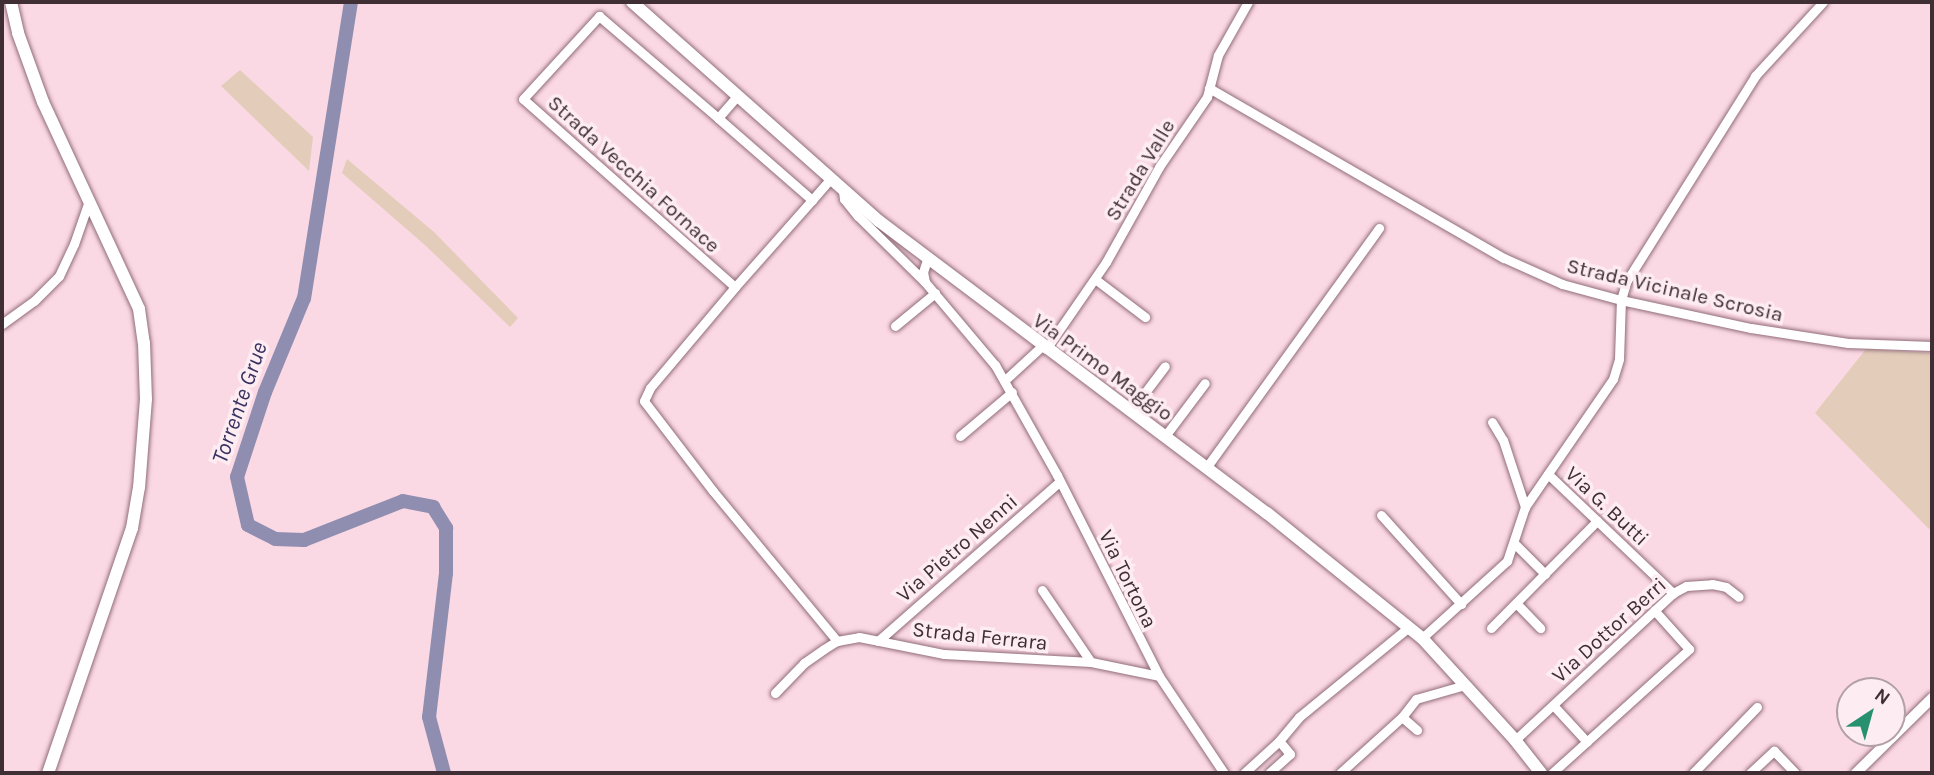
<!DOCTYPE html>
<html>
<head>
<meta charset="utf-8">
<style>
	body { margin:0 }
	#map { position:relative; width:1934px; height:775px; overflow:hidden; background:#fbd9e4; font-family:Karla,sans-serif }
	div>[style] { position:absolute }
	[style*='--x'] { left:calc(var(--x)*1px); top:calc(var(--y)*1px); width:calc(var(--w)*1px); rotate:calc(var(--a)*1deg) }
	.green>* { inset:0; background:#e3cdba }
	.river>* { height:14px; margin:-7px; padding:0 7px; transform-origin:7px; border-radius:7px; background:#908eb0 }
	.roads { filter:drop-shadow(0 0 2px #916d79) drop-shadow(0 0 2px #916d79) }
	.minor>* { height:9px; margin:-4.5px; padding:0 4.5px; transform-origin:4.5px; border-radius:4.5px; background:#fff }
	.tertiary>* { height:10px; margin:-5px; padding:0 5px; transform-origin:5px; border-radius:5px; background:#fff }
	.secondary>* { height:12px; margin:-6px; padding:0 6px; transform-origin:6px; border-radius:6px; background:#fff }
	span { translate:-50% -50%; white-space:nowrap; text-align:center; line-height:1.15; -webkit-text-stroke:7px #fdecf1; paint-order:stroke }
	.street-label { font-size:21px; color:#3f2f35 }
	.water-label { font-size:23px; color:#373160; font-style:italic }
	.frame { position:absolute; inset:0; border:4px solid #3f2f35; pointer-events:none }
	.north { position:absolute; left:1836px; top:677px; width:70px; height:70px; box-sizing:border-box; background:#fdecf1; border:2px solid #b1a0a6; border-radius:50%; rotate:36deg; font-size:19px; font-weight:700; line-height:28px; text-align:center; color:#3f2f35 }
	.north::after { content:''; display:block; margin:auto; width:24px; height:32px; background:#27916f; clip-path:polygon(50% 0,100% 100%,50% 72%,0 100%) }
</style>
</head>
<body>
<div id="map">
	<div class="green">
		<i style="clip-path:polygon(240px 70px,313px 137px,309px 171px,221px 86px)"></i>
		<i style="clip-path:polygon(347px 159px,434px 232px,518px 318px,510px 327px,426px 246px,342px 173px)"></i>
		<i style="clip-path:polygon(1866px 349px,1932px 353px,1932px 526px,1929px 529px,1815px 413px)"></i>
	</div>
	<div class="river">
		<i style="--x:351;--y:2;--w:300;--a:99"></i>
		<i style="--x:304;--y:298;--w:102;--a:112.5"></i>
		<i style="--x:265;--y:392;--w:89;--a:108.2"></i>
		<i style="--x:237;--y:477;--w:49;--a:77.1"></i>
		<i style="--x:248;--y:525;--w:30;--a:27"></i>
		<i style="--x:275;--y:539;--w:29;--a:2"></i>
		<i style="--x:304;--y:540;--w:106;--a:-21.5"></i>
		<i style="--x:403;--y:501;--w:31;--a:11"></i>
		<i style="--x:433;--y:507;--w:25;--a:58"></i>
		<i style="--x:446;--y:528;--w:45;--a:90"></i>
		<i style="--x:446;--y:573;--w:145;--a:96.7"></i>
		<i style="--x:429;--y:717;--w:58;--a:75"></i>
	</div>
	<div class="roads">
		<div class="minor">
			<i style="--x:1209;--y:88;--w:340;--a:30"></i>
			<i style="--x:1504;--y:258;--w:64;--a:24.1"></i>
			<i style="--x:1562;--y:284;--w:61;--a:15.2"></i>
			<i style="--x:1621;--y:300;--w:133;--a:12.2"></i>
			<i style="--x:1751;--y:328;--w:98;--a:8.8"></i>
			<i style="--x:1848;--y:343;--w:84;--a:2"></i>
			<i style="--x:718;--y:118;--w:125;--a:41.1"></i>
			<i style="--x:812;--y:200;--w:116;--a:131.5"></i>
			<i style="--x:735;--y:287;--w:283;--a:-138.4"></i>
			<i style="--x:523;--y:99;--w:113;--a:-47.5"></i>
			<i style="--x:599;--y:16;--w:157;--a:40.6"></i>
			<i style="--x:718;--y:118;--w:29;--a:-49"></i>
			<i style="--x:843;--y:191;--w:8;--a:83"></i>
			<i style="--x:844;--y:199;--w:22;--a:51"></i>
			<i style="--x:858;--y:216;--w:94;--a:44.6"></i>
			<i style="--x:925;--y:282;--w:109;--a:49.9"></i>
			<i style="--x:995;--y:365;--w:126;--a:60.6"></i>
			<i style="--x:1057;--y:475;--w:225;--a:63.1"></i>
			<i style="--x:1159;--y:676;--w:117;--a:56.2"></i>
			<i style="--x:812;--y:200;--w:28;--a:-49"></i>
			<i style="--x:1095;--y:279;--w:63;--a:37.2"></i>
			<i style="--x:925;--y:282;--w:10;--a:-101"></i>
			<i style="--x:923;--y:272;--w:13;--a:-72"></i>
			<i style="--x:735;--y:287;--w:132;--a:130.1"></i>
			<i style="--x:650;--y:388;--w:14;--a:115"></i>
			<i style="--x:644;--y:401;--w:113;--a:52.5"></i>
			<i style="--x:713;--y:491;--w:195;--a:50.4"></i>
			<i style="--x:2;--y:324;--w:39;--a:-36"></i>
			<i style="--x:34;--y:301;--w:35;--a:-45"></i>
			<i style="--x:59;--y:276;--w:35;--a:-65"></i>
			<i style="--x:74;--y:244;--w:46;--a:-70.8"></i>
			<i style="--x:895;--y:326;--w:52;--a:-39.5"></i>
			<i style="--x:1046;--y:349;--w:106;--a:-55.4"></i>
			<i style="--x:1106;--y:262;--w:109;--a:-60.8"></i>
			<i style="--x:1159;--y:167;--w:85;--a:-55.6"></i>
			<i style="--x:1207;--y:97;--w:43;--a:-75.3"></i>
			<i style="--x:1218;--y:55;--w:61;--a:-60.5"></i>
			<i style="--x:1005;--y:380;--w:50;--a:-42.6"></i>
			<i style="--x:1131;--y:411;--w:56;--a:-52.9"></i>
			<i style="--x:1492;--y:422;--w:21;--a:59"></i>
			<i style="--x:1503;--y:440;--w:71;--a:71.8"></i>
			<i style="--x:960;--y:436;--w:68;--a:-40.2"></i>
			<i style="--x:1165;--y:436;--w:66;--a:-53"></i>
			<i style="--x:1206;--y:468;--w:296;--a:-54.2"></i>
			<i style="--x:1548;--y:474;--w:173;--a:43.6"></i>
			<i style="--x:1381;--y:515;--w:120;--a:48"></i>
			<i style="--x:1514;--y:543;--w:44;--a:45"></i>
			<i style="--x:1042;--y:590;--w:87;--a:55.8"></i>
			<i style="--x:1516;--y:603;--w:35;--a:46"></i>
			<i style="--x:1491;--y:628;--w:151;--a:-45.3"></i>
			<i style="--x:1422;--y:638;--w:115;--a:-42.2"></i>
			<i style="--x:1507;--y:561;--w:57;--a:-71.6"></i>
			<i style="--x:1525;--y:507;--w:155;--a:-55.5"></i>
			<i style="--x:1613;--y:379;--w:21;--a:-73"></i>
			<i style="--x:1619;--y:359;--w:59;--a:-88.1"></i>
			<i style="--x:1621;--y:300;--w:19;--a:-74"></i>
			<i style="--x:1626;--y:282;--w:243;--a:-57.9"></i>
			<i style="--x:1755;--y:76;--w:100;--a:-47.4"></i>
			<i style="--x:878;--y:641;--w:242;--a:-41.3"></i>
			<i style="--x:775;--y:693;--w:42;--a:-46"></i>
			<i style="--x:804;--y:663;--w:24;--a:-35"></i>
			<i style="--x:824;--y:649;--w:15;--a:-32"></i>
			<i style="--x:837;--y:641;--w:22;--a:-10"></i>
			<i style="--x:859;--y:637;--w:87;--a:11.3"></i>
			<i style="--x:944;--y:654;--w:147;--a:3.1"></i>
			<i style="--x:1091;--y:662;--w:69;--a:11.6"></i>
			<i style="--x:1553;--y:705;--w:50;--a:47.4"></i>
			<i style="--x:1402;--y:717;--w:20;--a:41"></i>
			<i style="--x:1515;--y:740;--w:216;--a:-42.9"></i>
			<i style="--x:1673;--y:593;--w:15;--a:-28"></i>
			<i style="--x:1686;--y:586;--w:26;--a:-4"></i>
			<i style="--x:1712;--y:584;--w:14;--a:12"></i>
			<i style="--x:1726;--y:587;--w:16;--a:38"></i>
			<i style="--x:1244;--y:773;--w:47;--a:-42.4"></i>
			<i style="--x:1279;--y:741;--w:31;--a:-50"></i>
			<i style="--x:1299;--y:717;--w:142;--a:-39.3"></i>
			<i style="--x:1269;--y:773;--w:28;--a:-42"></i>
			<i style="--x:1290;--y:754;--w:17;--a:-130"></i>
			<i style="--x:1340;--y:773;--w:84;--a:-42.1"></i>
			<i style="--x:1402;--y:717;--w:23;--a:-52"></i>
			<i style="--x:1416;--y:699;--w:51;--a:-15.9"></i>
			<i style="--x:1552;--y:773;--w:185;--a:-42.1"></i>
			<i style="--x:1689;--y:649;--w:52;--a:-131.9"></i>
			<i style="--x:1693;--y:773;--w:92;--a:-45.9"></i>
			<i style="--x:1750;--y:773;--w:33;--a:-43"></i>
			<i style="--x:1774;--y:751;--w:30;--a:46"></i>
		</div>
		<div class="tertiary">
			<i style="--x:1856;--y:773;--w:107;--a:-44.6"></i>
		</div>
		<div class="secondary">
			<i style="--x:11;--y:2;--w:32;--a:77"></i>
			<i style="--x:18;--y:33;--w:73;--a:70.1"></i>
			<i style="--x:43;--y:102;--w:228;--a:65.1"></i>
			<i style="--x:139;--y:309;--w:34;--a:82"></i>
			<i style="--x:144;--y:343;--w:56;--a:88"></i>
			<i style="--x:146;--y:399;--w:88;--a:94.5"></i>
			<i style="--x:139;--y:487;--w:42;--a:99.7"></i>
			<i style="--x:132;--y:528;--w:259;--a:108.9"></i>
			<i style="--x:632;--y:2;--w:330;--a:41.6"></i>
			<i style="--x:879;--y:221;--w:486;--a:37"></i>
			<i style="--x:1267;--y:513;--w:199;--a:38.9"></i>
			<i style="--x:1422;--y:638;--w:138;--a:47.6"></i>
			<i style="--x:1515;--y:740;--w:42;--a:51.8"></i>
		</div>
	</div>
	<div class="street-label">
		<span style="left:1140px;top:170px;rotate:-59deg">Strada Valle</span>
		<span style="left:634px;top:174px;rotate:42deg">Strada Vecchia Fornace</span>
		<span style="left:1675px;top:290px;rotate:13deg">Strada Vicinale Scrosia</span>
		<span style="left:1103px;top:367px;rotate:36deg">Via Primo Maggio</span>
		<span style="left:1607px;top:506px;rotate:43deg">Via G. Butti</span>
		<span style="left:957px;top:548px;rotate:-41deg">Via Pietro Nenni</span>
		<span style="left:1128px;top:579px;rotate:64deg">Via Tortona</span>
		<span style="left:1609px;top:630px;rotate:-42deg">Via Dottor Berri</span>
		<span style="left:980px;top:636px;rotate:6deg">Strada Ferrara</span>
	</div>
	<div class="water-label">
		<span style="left:240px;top:403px;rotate:-71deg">Torrente Grue</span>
	</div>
	<div class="frame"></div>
	<div class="north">N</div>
</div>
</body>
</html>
